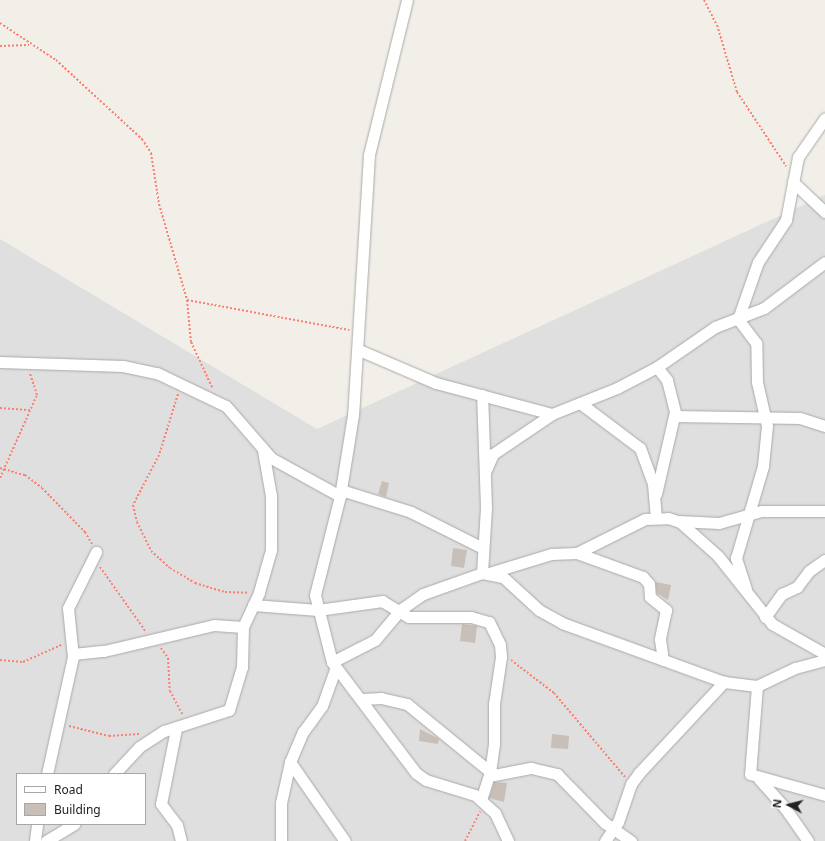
<!DOCTYPE html>
<html>
<head>
<meta charset="utf-8">
<style>
	body { margin:0 }
	#map { position:relative; width:825px; height:841px; overflow:hidden; background:#f2efe9; font-family:"Noto Sans",sans-serif }
	div>[style] { position:absolute }
	[style*='--x'] { left:calc(var(--x)*1px); top:calc(var(--y)*1px); width:calc(var(--w)*1px); rotate:calc(var(--a)*1deg) }
	.residential>* { inset:0; background:#e0dfdf }
	.building>* { inset:0; background:#c7bfb8 }
	.path>* { height:2px; margin-top:-1px; transform-origin:0; background:repeating-linear-gradient(90deg,#fa8072 0 2px,transparent 0 4px) }
	.roads { filter:drop-shadow(0 0 1px #a9a9a9) drop-shadow(0 0 1px #a9a9a9) }
	.minor>* { height:11px; margin:-5.5px; padding:0 5.5px; transform-origin:5.5px; border-radius:5.5px; background:#fff }
	span { translate:-50% -50%; white-space:nowrap; text-align:center; line-height:1.15; -webkit-text-stroke:3px #fff; paint-order:stroke }
	.legend { position:absolute; left:16px; top:773px; width:130px; height:52px; box-sizing:border-box; background:#fff; border:1px solid #a7a7a7; margin:0; padding:5px 7px; list-style:none; font-size:12px; color:#222 }
	.legend li { display:flex; align-items:center; gap:8px; height:20px }
	.legend b { width:20px; border:1px solid #a7a7a7 }
	.north { position:absolute; left:769px; top:785px; width:40px; height:40px; -webkit-text-stroke:3px #fff; paint-order:stroke; rotate:277deg; font-size:11px; font-weight:700; line-height:16px; text-align:center; color:#222 }
	.north::after { content:''; display:block; margin:auto; width:14px; height:18px; background:#222; clip-path:polygon(50% 0,100% 100%,50% 72%,0 100%) }
</style>
</head>
<body>
<div id="map">
	<div class="residential">
		<i style="clip-path:polygon(evenodd,825px 195px,825px 841px,0 841px,0 239px,317px 429px,825px 195px,17px 774px,145px 774px,145px 824px,17px 824px,17px 774px)"></i>
	</div>
	<div class="building">
		<i style="clip-path:polygon(382px 481px,389px 483px,386px 497px,378px 494px)"></i>
		<i style="clip-path:polygon(453px 548px,467px 550px,464px 568px,451px 566px)"></i>
		<i style="clip-path:polygon(655px 582px,671px 585px,668px 600px,657px 593px)"></i>
		<i style="clip-path:polygon(462px 624px,477px 626px,475px 643px,460px 641px)"></i>
		<i style="clip-path:polygon(420px 729px,439px 739px,438px 744px,419px 741px)"></i>
		<i style="clip-path:polygon(552px 734px,569px 736px,568px 749px,551px 748px)"></i>
		<i style="clip-path:polygon(494px 782px,507px 783px,504px 802px,489px 798px)"></i>
	</div>
	<div class="path">
		<i style="--x:704;--y:0;--w:28;--a:63"></i>
		<i style="--x:717;--y:25;--w:70;--a:73.4"></i>
		<i style="--x:737;--y:92;--w:89;--a:56.5"></i>
		<i style="--x:0;--y:23;--w:67;--a:33.5"></i>
		<i style="--x:56;--y:60;--w:117;--a:42.6"></i>
		<i style="--x:142;--y:139;--w:17;--a:57"></i>
		<i style="--x:151;--y:153;--w:52;--a:81.1"></i>
		<i style="--x:159;--y:204;--w:100;--a:73.7"></i>
		<i style="--x:187;--y:300;--w:42;--a:84.6"></i>
		<i style="--x:191;--y:342;--w:50;--a:65"></i>
		<i style="--x:0;--y:46;--w:29;--a:-2"></i>
		<i style="--x:187;--y:300;--w:165;--a:10.5"></i>
		<i style="--x:178;--y:394;--w:64;--a:107.3"></i>
		<i style="--x:159;--y:455;--w:56;--a:117.5"></i>
		<i style="--x:133;--y:505;--w:17;--a:77"></i>
		<i style="--x:137;--y:522;--w:32;--a:64"></i>
		<i style="--x:151;--y:551;--w:25;--a:42"></i>
		<i style="--x:170;--y:568;--w:29;--a:31"></i>
		<i style="--x:195;--y:583;--w:31;--a:17"></i>
		<i style="--x:225;--y:592;--w:23;--a:2"></i>
		<i style="--x:0;--y:408;--w:31;--a:4"></i>
		<i style="--x:0;--y:468;--w:26;--a:16"></i>
		<i style="--x:25;--y:475;--w:21;--a:37"></i>
		<i style="--x:42;--y:488;--w:62;--a:45.7"></i>
		<i style="--x:85;--y:532;--w:14;--a:60"></i>
		<i style="--x:0;--y:478;--w:91;--a:-66"></i>
		<i style="--x:37;--y:395;--w:23;--a:-108"></i>
		<i style="--x:100;--y:567;--w:80;--a:54.7"></i>
		<i style="--x:161;--y:648;--w:12;--a:55"></i>
		<i style="--x:168;--y:658;--w:33;--a:87"></i>
		<i style="--x:170;--y:691;--w:26;--a:62"></i>
		<i style="--x:0;--y:660;--w:23;--a:5"></i>
		<i style="--x:23;--y:662;--w:42;--a:-24.1"></i>
		<i style="--x:511;--y:660;--w:54;--a:37.5"></i>
		<i style="--x:554;--y:693;--w:110;--a:49.8"></i>
		<i style="--x:69;--y:726;--w:41;--a:14"></i>
		<i style="--x:109;--y:736;--w:30;--a:-4"></i>
		<i style="--x:465;--y:841;--w:33;--a:-63"></i>
	</div>
	<div class="roads">
		<div class="minor">
			<i style="--x:407;--y:0;--w:160;--a:103.8"></i>
			<i style="--x:369;--y:155;--w:260;--a:93.5"></i>
			<i style="--x:353;--y:415;--w:82;--a:99.1"></i>
			<i style="--x:340;--y:496;--w:102;--a:104.2"></i>
			<i style="--x:315;--y:595;--w:69;--a:75.8"></i>
			<i style="--x:332;--y:662;--w:139;--a:52.9"></i>
			<i style="--x:416;--y:773;--w:12;--a:35"></i>
			<i style="--x:426;--y:780;--w:51;--a:17"></i>
			<i style="--x:475;--y:795;--w:27;--a:42"></i>
			<i style="--x:495;--y:813;--w:31;--a:65"></i>
			<i style="--x:793;--y:182;--w:44;--a:43.2"></i>
			<i style="--x:359;--y:350;--w:84;--a:23.2"></i>
			<i style="--x:436;--y:383;--w:120;--a:15"></i>
			<i style="--x:0;--y:362;--w:123;--a:1.9"></i>
			<i style="--x:123;--y:366;--w:35;--a:12"></i>
			<i style="--x:157;--y:373;--w:76;--a:25.6"></i>
			<i style="--x:226;--y:406;--w:69;--a:49.1"></i>
			<i style="--x:271;--y:458;--w:79;--a:28.8"></i>
			<i style="--x:580;--y:403;--w:75;--a:36.9"></i>
			<i style="--x:640;--y:448;--w:38;--a:70"></i>
			<i style="--x:653;--y:484;--w:34;--a:85"></i>
			<i style="--x:675;--y:416;--w:125;--a:0.9"></i>
			<i style="--x:800;--y:418;--w:26;--a:18"></i>
			<i style="--x:485;--y:472;--w:20;--a:-66"></i>
			<i style="--x:493;--y:454;--w:71;--a:-34.1"></i>
			<i style="--x:552;--y:414;--w:70;--a:-21.8"></i>
			<i style="--x:617;--y:388;--w:45;--a:-27.7"></i>
			<i style="--x:657;--y:367;--w:70;--a:-34.6"></i>
			<i style="--x:715;--y:327;--w:53;--a:-21.2"></i>
			<i style="--x:764;--y:308;--w:76;--a:-37"></i>
			<i style="--x:341;--y:490;--w:73;--a:17.4"></i>
			<i style="--x:411;--y:512;--w:80;--a:26.6"></i>
			<i style="--x:656;--y:494;--w:84;--a:-77"></i>
			<i style="--x:675;--y:412;--w:33;--a:-104"></i>
			<i style="--x:667;--y:380;--w:16;--a:-128"></i>
			<i style="--x:678;--y:521;--w:41;--a:2.8"></i>
			<i style="--x:719;--y:523;--w:44;--a:-15.9"></i>
			<i style="--x:761;--y:511;--w:64;--a:0"></i>
			<i style="--x:577;--y:553;--w:76;--a:-26.6"></i>
			<i style="--x:645;--y:519;--w:23;--a:-2"></i>
			<i style="--x:668;--y:518;--w:13;--a:18"></i>
			<i style="--x:680;--y:522;--w:51;--a:41.8"></i>
			<i style="--x:718;--y:556;--w:87;--a:51.5"></i>
			<i style="--x:772;--y:624;--w:61;--a:29.5"></i>
			<i style="--x:482;--y:573;--w:66;--a:-86.5"></i>
			<i style="--x:486;--y:507;--w:112;--a:-92"></i>
			<i style="--x:489;--y:573;--w:65;--a:-17"></i>
			<i style="--x:551;--y:554;--w:26;--a:-2"></i>
			<i style="--x:577;--y:553;--w:70;--a:20"></i>
			<i style="--x:643;--y:577;--w:9;--a:49"></i>
			<i style="--x:649;--y:584;--w:13;--a:86"></i>
			<i style="--x:650;--y:597;--w:21;--a:39"></i>
			<i style="--x:666;--y:610;--w:30;--a:102"></i>
			<i style="--x:660;--y:639;--w:21;--a:82"></i>
			<i style="--x:746;--y:589;--w:33;--a:-108"></i>
			<i style="--x:736;--y:558;--w:96;--a:-73.6"></i>
			<i style="--x:763;--y:466;--w:40;--a:-84.3"></i>
			<i style="--x:767;--y:426;--w:45;--a:-102.8"></i>
			<i style="--x:757;--y:382;--w:39;--a:-91"></i>
			<i style="--x:756;--y:343;--w:30;--a:-127"></i>
			<i style="--x:738;--y:319;--w:60;--a:-70.7"></i>
			<i style="--x:758;--y:262;--w:50;--a:-56.3"></i>
			<i style="--x:786;--y:220;--w:64;--a:-79.2"></i>
			<i style="--x:798;--y:157;--w:47;--a:-55.3"></i>
			<i style="--x:253;--y:605;--w:65;--a:4.4"></i>
			<i style="--x:318;--y:610;--w:65;--a:-8"></i>
			<i style="--x:382;--y:601;--w:31;--a:31"></i>
			<i style="--x:409;--y:617;--w:62;--a:0"></i>
			<i style="--x:471;--y:617;--w:19;--a:16"></i>
			<i style="--x:489;--y:622;--w:25;--a:64"></i>
			<i style="--x:500;--y:645;--w:12;--a:85"></i>
			<i style="--x:501;--y:657;--w:48;--a:98.5"></i>
			<i style="--x:494;--y:704;--w:40;--a:90"></i>
			<i style="--x:494;--y:744;--w:28;--a:98"></i>
			<i style="--x:490;--y:772;--w:28;--a:108"></i>
			<i style="--x:765;--y:617;--w:29;--a:-54"></i>
			<i style="--x:782;--y:594;--w:17;--a:-25"></i>
			<i style="--x:797;--y:587;--w:20;--a:-53"></i>
			<i style="--x:809;--y:571;--w:19;--a:-35"></i>
			<i style="--x:73;--y:654;--w:31;--a:-6"></i>
			<i style="--x:104;--y:651;--w:113;--a:-13.3"></i>
			<i style="--x:214;--y:625;--w:29;--a:4"></i>
			<i style="--x:332;--y:662;--w:48;--a:-27.1"></i>
			<i style="--x:375;--y:640;--w:39;--a:-50"></i>
			<i style="--x:400;--y:610;--w:28;--a:-35"></i>
			<i style="--x:423;--y:594;--w:63;--a:-19.6"></i>
			<i style="--x:482;--y:573;--w:21;--a:11"></i>
			<i style="--x:503;--y:577;--w:49;--a:42.5"></i>
			<i style="--x:539;--y:610;--w:26;--a:29"></i>
			<i style="--x:562;--y:623;--w:172;--a:20"></i>
			<i style="--x:724;--y:682;--w:33;--a:7"></i>
			<i style="--x:757;--y:686;--w:42;--a:-25.3"></i>
			<i style="--x:795;--y:668;--w:31;--a:-15"></i>
			<i style="--x:757;--y:686;--w:88;--a:94.5"></i>
			<i style="--x:750;--y:774;--w:78;--a:15.6"></i>
			<i style="--x:363;--y:699;--w:18;--a:-3"></i>
			<i style="--x:381;--y:698;--w:27;--a:13"></i>
			<i style="--x:407;--y:704;--w:112;--a:39.2"></i>
			<i style="--x:494;--y:775;--w:38;--a:-11"></i>
			<i style="--x:531;--y:768;--w:27;--a:13"></i>
			<i style="--x:557;--y:774;--w:69;--a:45.6"></i>
			<i style="--x:605;--y:823;--w:32;--a:35"></i>
			<i style="--x:176;--y:729;--w:76;--a:101.3"></i>
			<i style="--x:161;--y:804;--w:26;--a:53"></i>
			<i style="--x:177;--y:825;--w:16;--a:76"></i>
			<i style="--x:290;--y:762;--w:96;--a:55.2"></i>
			<i style="--x:47;--y:774;--w:120;--a:-77.5"></i>
			<i style="--x:73;--y:657;--w:49;--a:-95.8"></i>
			<i style="--x:68;--y:608;--w:63;--a:-63.4"></i>
			<i style="--x:114;--y:774;--w:37;--a:-47"></i>
			<i style="--x:139;--y:747;--w:30;--a:-33"></i>
			<i style="--x:164;--y:731;--w:68;--a:-17.9"></i>
			<i style="--x:229;--y:710;--w:45;--a:-73.2"></i>
			<i style="--x:242;--y:667;--w:40;--a:-88.6"></i>
			<i style="--x:243;--y:627;--w:38;--a:-65"></i>
			<i style="--x:259;--y:592;--w:44;--a:-74.1"></i>
			<i style="--x:271;--y:550;--w:54;--a:-90"></i>
			<i style="--x:271;--y:496;--w:47;--a:-99.9"></i>
			<i style="--x:759;--y:779;--w:39;--a:48"></i>
			<i style="--x:785;--y:808;--w:40;--a:55.1"></i>
			<i style="--x:35;--y:841;--w:17;--a:-83"></i>
			<i style="--x:46;--y:841;--w:33;--a:-31"></i>
			<i style="--x:281;--y:841;--w:38;--a:-90"></i>
			<i style="--x:281;--y:803;--w:42;--a:-77.6"></i>
			<i style="--x:290;--y:762;--w:33;--a:-67"></i>
			<i style="--x:303;--y:732;--w:32;--a:-54"></i>
			<i style="--x:322;--y:706;--w:41;--a:-70.3"></i>
			<i style="--x:605;--y:841;--w:23;--a:-56"></i>
			<i style="--x:618;--y:822;--w:40;--a:-71.1"></i>
			<i style="--x:631;--y:784;--w:14;--a:-54"></i>
			<i style="--x:639;--y:773;--w:125;--a:-47"></i>
		</div>
	</div>
	<ul class="legend">
	<li><b style="height:5px;background:#fff"></b>Road</li>
	<li><b style="height:11px;background:#c7bfb8"></b>Building</li>
	</ul>
	<div class="north">N</div>
</div>
</body>
</html>
